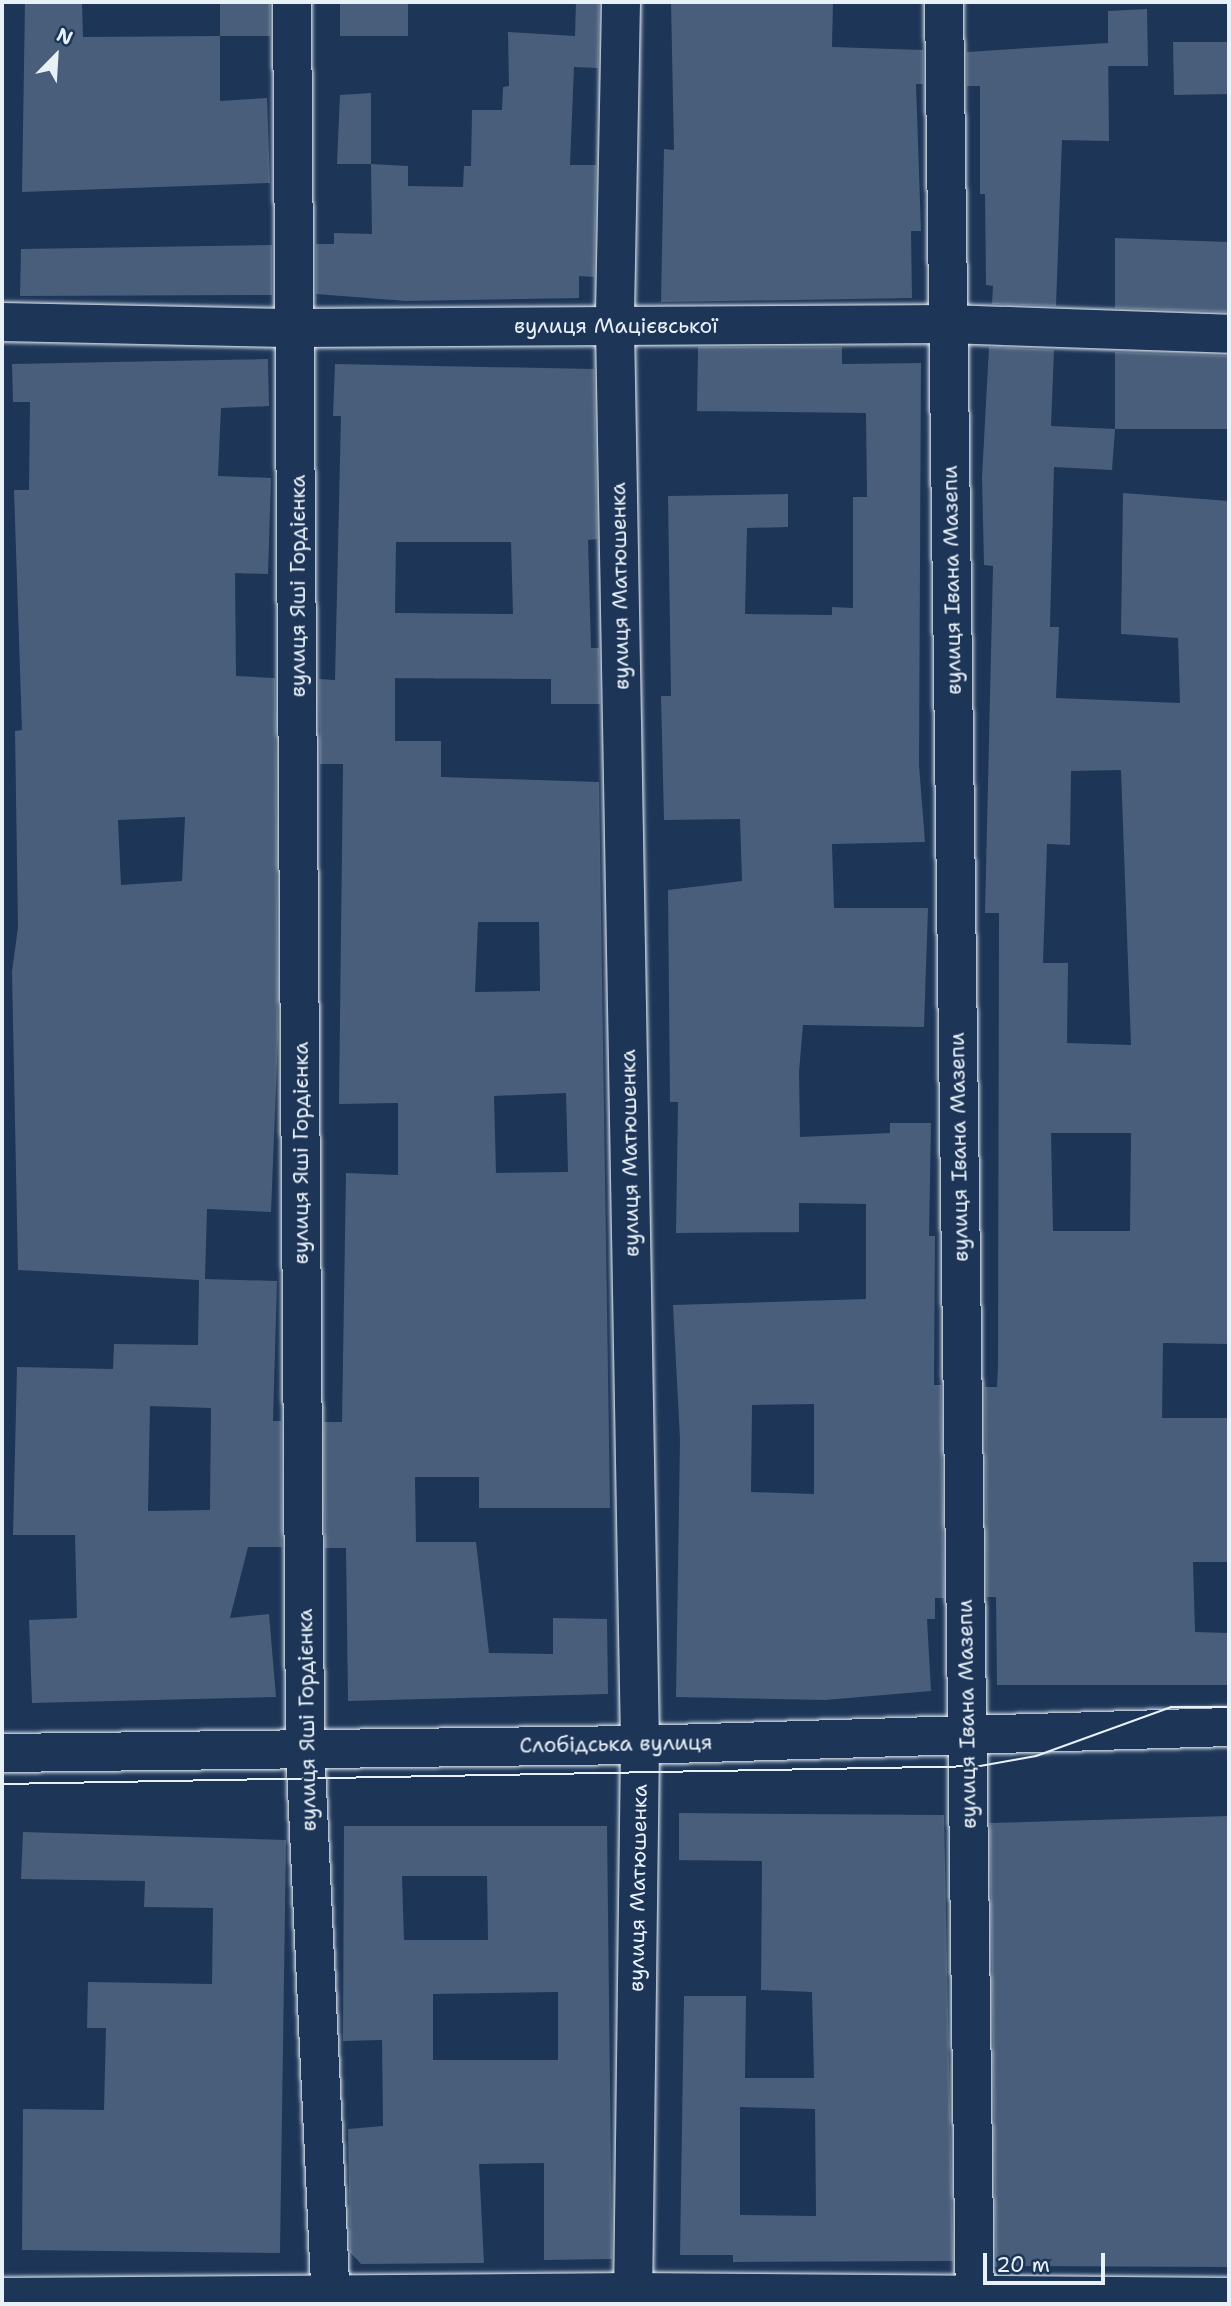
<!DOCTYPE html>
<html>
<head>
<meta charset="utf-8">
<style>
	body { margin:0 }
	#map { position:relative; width:1231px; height:2306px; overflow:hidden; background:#1d3557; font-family:"Shantell Sans",sans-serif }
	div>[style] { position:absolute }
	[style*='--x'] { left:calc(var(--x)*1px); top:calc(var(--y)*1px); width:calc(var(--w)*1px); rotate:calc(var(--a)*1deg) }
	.building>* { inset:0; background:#495e7a }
	.roads { filter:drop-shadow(0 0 2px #e8f1f8) drop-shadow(0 0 2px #e8f1f8) }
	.street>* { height:38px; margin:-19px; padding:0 19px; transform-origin:19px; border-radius:19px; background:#1d3557 }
	.secondary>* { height:38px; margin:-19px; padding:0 19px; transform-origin:19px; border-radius:19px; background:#1d3557 }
	.tram>* { height:2px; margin:-1px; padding:0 1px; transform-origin:1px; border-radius:1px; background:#e8f1f8 }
	span { translate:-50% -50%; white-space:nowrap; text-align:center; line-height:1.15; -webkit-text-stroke:5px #1d3557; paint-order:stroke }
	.street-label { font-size:21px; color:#e8f1f8 }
	.frame { position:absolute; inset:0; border:4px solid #e8f1f8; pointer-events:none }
	.north { position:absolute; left:21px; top:21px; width:70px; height:70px; -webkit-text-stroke:5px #1d3557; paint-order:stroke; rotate:24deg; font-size:19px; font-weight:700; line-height:28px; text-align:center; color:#e8f1f8 }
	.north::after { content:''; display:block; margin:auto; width:24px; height:32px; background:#e8f1f8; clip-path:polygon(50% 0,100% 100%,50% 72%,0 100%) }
	.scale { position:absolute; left:983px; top:2253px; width:122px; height:32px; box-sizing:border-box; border:4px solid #e8f1f8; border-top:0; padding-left:9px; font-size:21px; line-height:24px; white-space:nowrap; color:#e8f1f8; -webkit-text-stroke:5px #1d3557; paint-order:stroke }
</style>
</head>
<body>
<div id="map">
	<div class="building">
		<i style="clip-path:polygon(25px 2px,82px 2px,83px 37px,220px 36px,220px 101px,267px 98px,270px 183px,22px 192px)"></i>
		<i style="clip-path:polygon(220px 2px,270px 2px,270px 36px,220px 36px)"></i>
		<i style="clip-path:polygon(340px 2px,408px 2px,408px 36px,340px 36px)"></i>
		<i style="clip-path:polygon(576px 2px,599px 2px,598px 68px,574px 67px,570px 165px,596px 165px,594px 277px,579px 276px,579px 298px,406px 301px,316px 294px,316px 244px,334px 244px,334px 233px,372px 234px,371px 164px,408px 166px,408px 186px,463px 187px,464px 166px,471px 166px,472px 110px,502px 110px,503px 87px,509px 86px,508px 32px,575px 36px)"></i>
		<i style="clip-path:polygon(671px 2px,833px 2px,832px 47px,923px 50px,923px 84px,916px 84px,921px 231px,911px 231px,912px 298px,661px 302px,664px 149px,674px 150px)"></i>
		<i style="clip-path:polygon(1147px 9px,1148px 66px,1108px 66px,1108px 11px)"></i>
		<i style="clip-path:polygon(1173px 42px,1229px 42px,1229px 94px,1174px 95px)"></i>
		<i style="clip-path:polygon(1108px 43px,1109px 141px,1062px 140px,1056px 306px,992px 304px,993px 286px,986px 285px,985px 194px,980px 194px,980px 86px,967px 86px,967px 52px)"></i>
		<i style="clip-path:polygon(371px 93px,371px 164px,337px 164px,340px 95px)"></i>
		<i style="clip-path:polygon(1115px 238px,1229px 242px,1229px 312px,1115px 308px)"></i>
		<i style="clip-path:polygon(272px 245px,272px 295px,20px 296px,21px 249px)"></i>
		<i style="clip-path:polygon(evenodd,698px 347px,842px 347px,842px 364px,921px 363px,919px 765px,925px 842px,832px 844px,834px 908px,928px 908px,924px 1027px,803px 1025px,799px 1072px,800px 1137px,890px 1133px,890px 1123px,931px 1123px,929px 1236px,935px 1236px,934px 1385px,941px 1385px,944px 1598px,935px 1598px,935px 1619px,927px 1619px,931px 1691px,825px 1700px,676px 1697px,680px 1439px,673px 1305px,866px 1299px,866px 1204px,799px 1203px,799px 1232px,676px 1233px,678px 1102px,670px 1102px,668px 890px,742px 881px,740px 819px,664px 820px,661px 696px,671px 696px,668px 496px,788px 494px,788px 527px,747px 528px,745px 614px,832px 615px,832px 607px,853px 608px,853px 497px,867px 497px,866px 413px,697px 411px,698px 347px,814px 1404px,814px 1494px,751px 1492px,752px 1405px,814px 1404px)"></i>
		<i style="clip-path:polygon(evenodd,989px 347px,1054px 350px,1051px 426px,1115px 429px,1112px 470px,1054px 467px,1050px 627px,1059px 627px,1056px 698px,1180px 703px,1178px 638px,1121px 634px,1123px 493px,1229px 501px,1229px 1344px,1163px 1343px,1162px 1418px,1229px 1418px,1229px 1562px,1193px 1562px,1195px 1632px,1229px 1633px,1229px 1685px,997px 1685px,996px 1597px,987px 1597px,985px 1387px,997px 1387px,998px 1365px,999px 913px,985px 913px,993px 566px,984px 565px,982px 477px,989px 347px,1121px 770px,1131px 1045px,1067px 1043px,1068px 963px,1043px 963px,1047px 844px,1070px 845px,1071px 771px,1121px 770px,989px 347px,1051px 1133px,1131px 1133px,1130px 1231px,1053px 1231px,1051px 1133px)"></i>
		<i style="clip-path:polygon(1115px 352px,1229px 356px,1229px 429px,1115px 429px)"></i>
		<i style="clip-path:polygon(evenodd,268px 359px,269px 406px,221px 408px,218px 476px,271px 478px,268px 574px,235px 573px,236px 676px,275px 678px,278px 1036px,271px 1212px,207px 1209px,205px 1279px,277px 1281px,273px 1421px,281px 1421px,282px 1547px,248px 1547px,230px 1618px,269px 1614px,276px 1697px,32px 1703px,29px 1620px,77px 1618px,75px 1535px,13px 1535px,17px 1367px,113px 1369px,114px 1344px,198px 1345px,199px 1280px,18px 1270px,12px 972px,18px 927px,15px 731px,22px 730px,14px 490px,29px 490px,30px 402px,13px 402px,12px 364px,268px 359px,185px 817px,182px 881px,121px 885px,118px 820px,185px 817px,268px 359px,150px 1406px,211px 1408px,210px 1510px,148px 1511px,150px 1406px)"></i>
		<i style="clip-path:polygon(evenodd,335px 364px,594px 369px,597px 539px,588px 540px,591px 648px,599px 648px,600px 704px,551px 704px,551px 679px,395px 678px,395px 741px,441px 741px,441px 777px,599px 782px,610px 1508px,479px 1508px,479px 1477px,415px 1477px,416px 1542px,476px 1542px,489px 1653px,553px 1654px,553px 1618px,607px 1619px,608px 1694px,348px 1701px,346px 1548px,325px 1548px,324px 1422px,342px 1422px,346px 1173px,398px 1175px,398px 1103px,339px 1104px,343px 764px,320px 764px,319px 679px,335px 680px,341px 416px,333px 416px,335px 364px,396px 542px,511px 542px,513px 614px,395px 613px,396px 542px,335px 364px,478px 922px,539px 922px,540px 991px,475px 992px,478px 922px,335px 364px,566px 1093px,568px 1172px,496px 1173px,494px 1096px,566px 1093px)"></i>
		<i style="clip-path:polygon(evenodd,679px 1813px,944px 1815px,953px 2261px,733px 2262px,733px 2255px,680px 2255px,684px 1996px,746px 1996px,745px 2078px,814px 2078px,812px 1992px,761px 1990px,762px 1861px,679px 1860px,679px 1813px,740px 2107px,815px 2109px,816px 2216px,740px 2215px,740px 2107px)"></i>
		<i style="clip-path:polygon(1229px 1816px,1229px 2267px,1007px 2266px,1007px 2260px,996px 2260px,990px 1823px)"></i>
		<i style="clip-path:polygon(evenodd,344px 1826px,607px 1826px,612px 2259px,544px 2260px,544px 2163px,479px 2164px,484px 2263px,361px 2264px,350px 2252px,348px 2129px,383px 2126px,382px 2040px,343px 2041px,344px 1826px,402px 1876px,487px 1876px,488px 1940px,404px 1940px,402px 1876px,344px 1826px,558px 1992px,558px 2060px,433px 2060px,433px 1994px,558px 1992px)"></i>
		<i style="clip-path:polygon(23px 1832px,286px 1840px,280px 2253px,22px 2250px,23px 2109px,104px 2110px,106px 2028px,87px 2028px,88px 1982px,212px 1984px,213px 1908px,144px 1907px,145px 1881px,21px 1879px)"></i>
	</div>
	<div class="roads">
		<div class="street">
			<i style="--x:292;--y:2;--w:1743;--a:89.57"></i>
			<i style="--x:305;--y:1745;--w:560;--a:87.34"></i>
			<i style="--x:621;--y:2;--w:324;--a:91.1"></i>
			<i style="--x:615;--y:326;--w:1419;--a:88.99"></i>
			<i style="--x:640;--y:1745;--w:559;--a:90.72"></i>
			<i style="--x:944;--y:2;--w:2302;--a:89.23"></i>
			<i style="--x:2;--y:322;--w:295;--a:1.2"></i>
			<i style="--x:297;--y:328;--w:651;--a:-0.35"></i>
			<i style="--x:948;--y:324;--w:281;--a:2"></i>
		</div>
		<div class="secondary">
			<i style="--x:2;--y:1753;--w:638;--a:-0.72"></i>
			<i style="--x:640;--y:1745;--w:589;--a:-1.75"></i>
			<i style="--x:2;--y:2297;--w:631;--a:-0.45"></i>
			<i style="--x:633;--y:2292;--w:596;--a:0.48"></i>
		</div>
	</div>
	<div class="tram">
		<i style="--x:2;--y:1784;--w:978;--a:-1.05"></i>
		<i style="--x:980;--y:1766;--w:57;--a:-10.1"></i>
		<i style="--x:1036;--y:1756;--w:144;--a:-19.9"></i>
		<i style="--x:1171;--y:1707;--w:58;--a:0"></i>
	</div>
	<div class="street-label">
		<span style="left:616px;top:326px">вулиця Мацієвської</span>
		<span style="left:952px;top:580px;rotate:-91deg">вулиця Івана Мазепи</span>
		<span style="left:298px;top:586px;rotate:-90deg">вулиця Яші Гордієнка</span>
		<span style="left:620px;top:586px;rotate:-91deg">вулиця Матюшенка</span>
		<span style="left:959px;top:1147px;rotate:-91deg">вулиця Івана Мазепи</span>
		<span style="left:301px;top:1153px;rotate:-90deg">вулиця Яші Гордієнка</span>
		<span style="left:630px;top:1153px;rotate:-91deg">вулиця Матюшенка</span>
		<span style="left:967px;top:1714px;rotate:-91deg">вулиця Івана Мазепи</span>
		<span style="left:307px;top:1720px;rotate:-91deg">вулиця Яші Гордієнка</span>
		<span style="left:616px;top:1744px;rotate:-1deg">Слобідська вулиця</span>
		<span style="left:638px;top:1888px;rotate:-89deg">вулиця Матюшенка</span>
	</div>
	<div class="frame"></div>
	<div class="north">N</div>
	<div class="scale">20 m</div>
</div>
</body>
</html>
